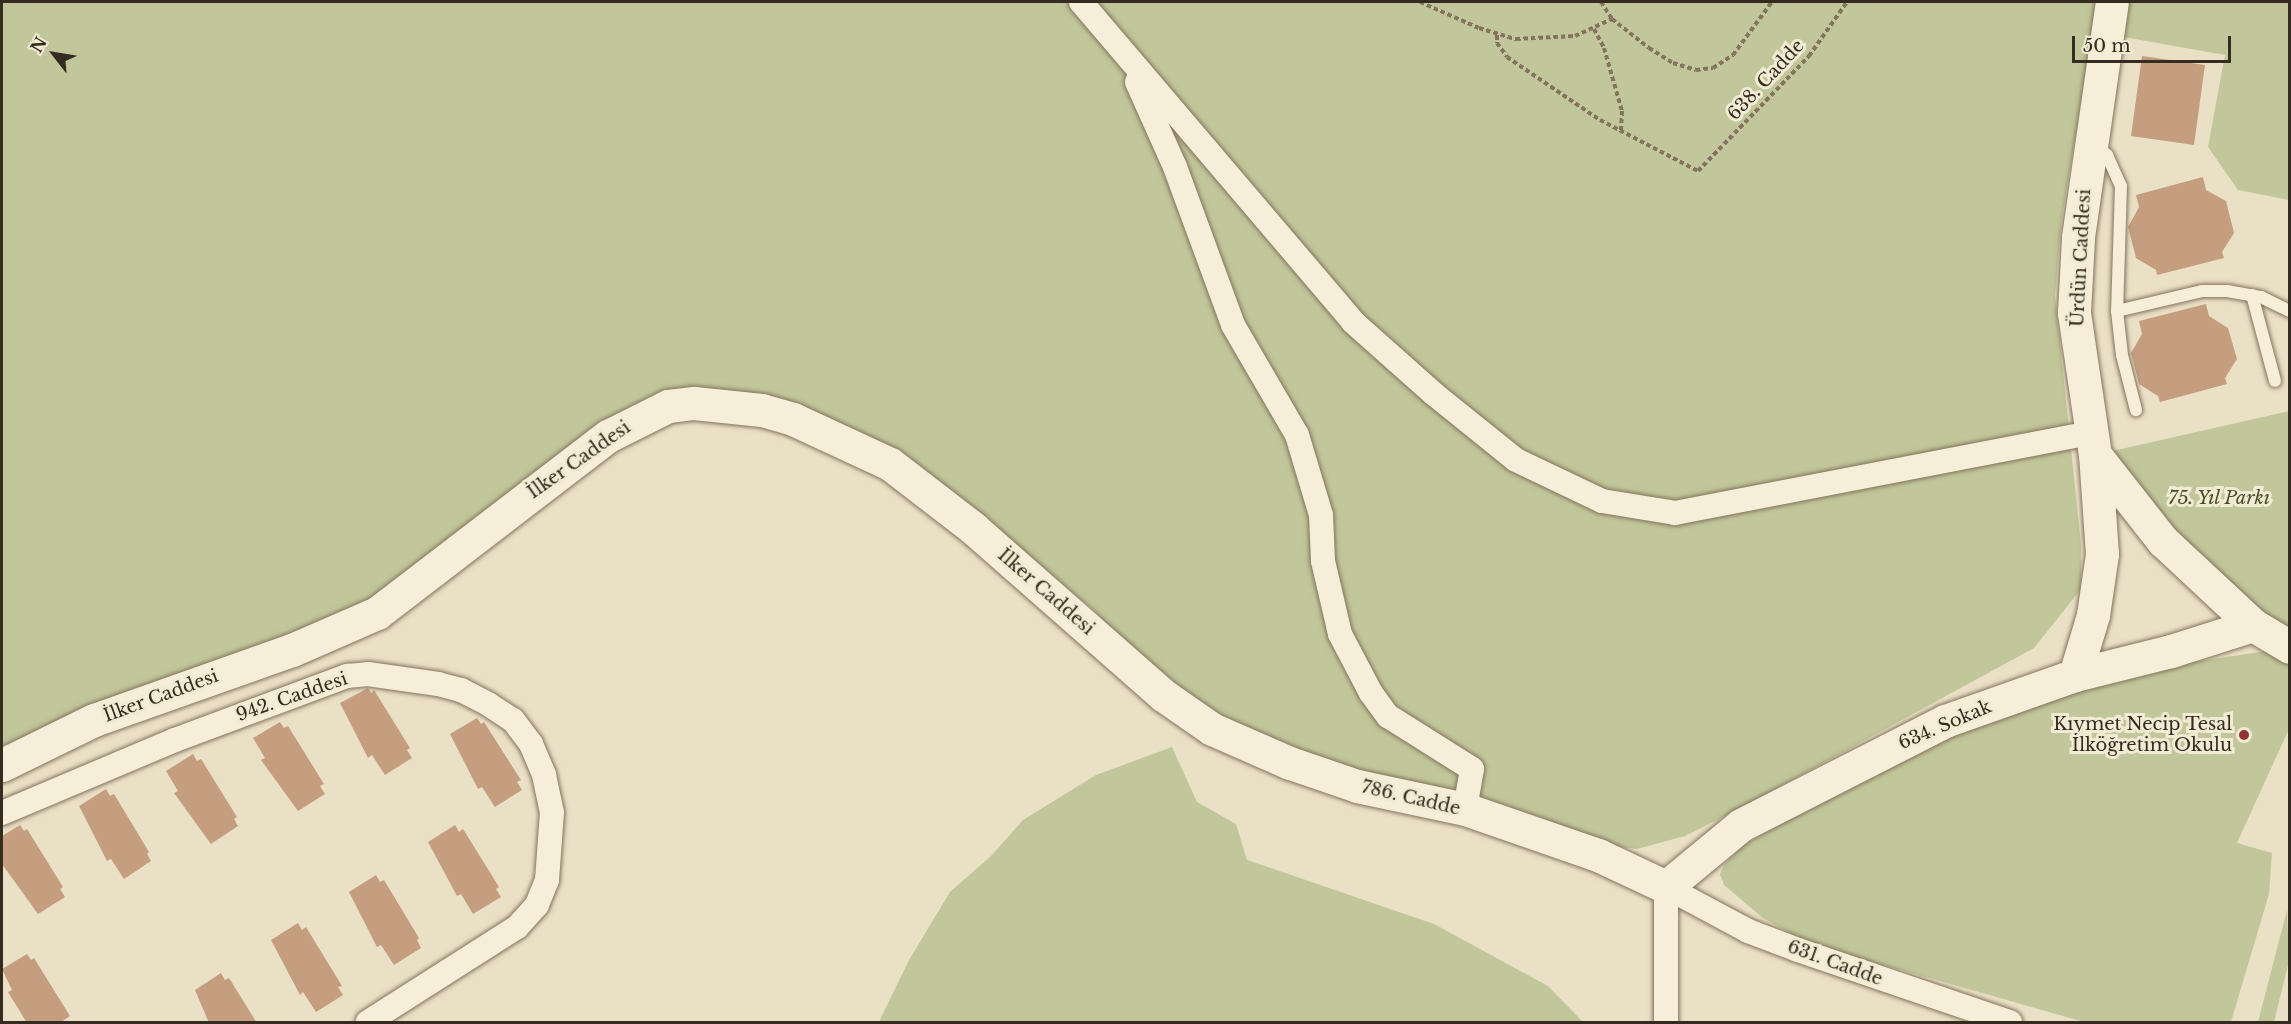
<!DOCTYPE html>
<html>
<head>
<meta charset="utf-8">
<style>
	body { margin:0 }
	#map { position:relative; width:2291px; height:1024px; overflow:hidden; background:#eae0c5; font-family:"Libre Baskerville",serif }
	div>[style] { position:absolute }
	[style*='--x'] { left:calc(var(--x)*1px); top:calc(var(--y)*1px); width:calc(var(--w)*1px); rotate:calc(var(--a)*1deg) }
	.green>* { inset:0; background:#c1c79a }
	.building>* { inset:0; background:#c59e7f }
	.path>* { height:4px; margin-top:-2px; transform-origin:0; background:repeating-linear-gradient(90deg,#84735d 0 4.5px,transparent 0 7.5px) }
	.roads { filter:drop-shadow(0 0 2px #84735d) drop-shadow(0 0 2px #84735d) }
	.lane>* { height:12px; margin:-6px; padding:0 6px; transform-origin:6px; border-radius:6px; background:#f6eed8 }
	.street>* { height:24px; margin:-12px; padding:0 12px; transform-origin:12px; border-radius:12px; background:#f6eed8 }
	.secondary>* { height:33px; margin:-16.5px; padding:0 16.5px; transform-origin:16.5px; border-radius:16.5px; background:#f6eed8 }
	.dots>* { width:16px; height:16px; translate:-50% -50%; box-sizing:border-box; border:3px solid #f2ebd4; border-radius:50% }
	span { translate:-50% -50%; white-space:nowrap; text-align:center; line-height:1.15; -webkit-text-stroke:6px #f2ebd4; paint-order:stroke }
	.street-label { font-size:18px; color:#352b20 }
	.park-label { font-size:18px; color:#455028; font-style:italic }
	.poi-label { font-size:18px; color:#352b20 }
	.right { translate:-100% -50%; text-align:right }
	.frame { position:absolute; inset:0; border:3px solid #352b20; pointer-events:none }
	.north { position:absolute; left:24px; top:24px; width:60px; height:60px; -webkit-text-stroke:4px #f2ebd4; paint-order:stroke; rotate:301deg; font-size:16px; font-weight:700; line-height:24px; text-align:center; color:#352b20 }
	.north::after { content:''; display:block; margin:auto; width:21px; height:27px; background:#352b20; clip-path:polygon(50% 0,100% 100%,50% 72%,0 100%) }
	.scale { position:absolute; left:2072px; top:36px; width:159px; height:27px; box-sizing:border-box; border:3px solid #352b20; border-top:0; padding-left:8px; font-size:18px; line-height:21px; white-space:nowrap; color:#352b20; -webkit-text-stroke:4px #f2ebd4; paint-order:stroke }
</style>
</head>
<body>
<div id="map">
	<div class="green">
		<i style="clip-path:polygon(2px 2px,2098px 2px,2061px 222px,2055px 296px,2081px 544px,2081px 589px,2034px 648px,1735px 811px,1685px 836px,1637px 849px,1594px 844px,1352px 770px,1238px 728px,1139px 659px,1091px 607px,891px 456px,677px 403px,373px 606px,2px 746px)"></i>
		<i style="clip-path:polygon(2112px 2px,2289px 2px,2289px 200px,2238px 190px,2208px 147px,2225px 55px,2107px 34px)"></i>
		<i style="clip-path:polygon(2289px 411px,2289px 647px,2095px 455px)"></i>
		<i style="clip-path:polygon(2280px 649px,2289px 655px,2289px 729px,2237px 843px,2272px 853px,2269px 894px,2231px 1022px,2084px 1022px,1810px 944px,1763px 918px,1724px 885px,1720px 874px,1724px 865px,1742px 846px,1854px 783px,1951px 735px,2055px 696px,2173px 665px)"></i>
		<i style="clip-path:polygon(1172px 747px,1197px 802px,1236px 824px,1247px 860px,1434px 924px,1548px 986px,1583px 1022px,879px 1022px,909px 960px,950px 892px,991px 856px,1023px 820px,1096px 775px)"></i>
		<i style="clip-path:polygon(2287px 910px,2289px 961px,2274px 1022px,2258px 1022px)"></i>
	</div>
	<div class="building">
		<i style="clip-path:polygon(2142px 56px,2205px 65px,2194px 145px,2131px 136px)"></i>
		<i style="clip-path:polygon(2203px 177px,2206px 190px,2226px 201px,2234px 233px,2222px 252px,2224px 258px,2157px 275px,2156px 270px,2136px 258px,2128px 227px,2139px 207px,2136px 195px)"></i>
		<i style="clip-path:polygon(2206px 304px,2209px 316px,2228px 328px,2237px 359px,2225px 378px,2227px 384px,2160px 402px,2158px 396px,2139px 384px,2131px 353px,2142px 334px,2139px 321px)"></i>
		<i style="clip-path:polygon(368px 688px,371px 693px,374px 690px,410px 748px,407px 750px,412px 758px,385px 775px,372px 755px,368px 758px,340px 703px)"></i>
		<i style="clip-path:polygon(477px 718px,481px 724px,484px 722px,521px 780px,517px 782px,522px 790px,495px 807px,482px 787px,478px 789px,450px 734px)"></i>
		<i style="clip-path:polygon(280px 722px,284px 728px,288px 726px,324px 784px,320px 786px,325px 794px,298px 811px,261px 760px,265px 758px,253px 738px)"></i>
		<i style="clip-path:polygon(193px 754px,197px 761px,201px 759px,237px 817px,234px 819px,238px 826px,211px 844px,174px 793px,178px 791px,166px 771px)"></i>
		<i style="clip-path:polygon(106px 789px,110px 796px,114px 794px,149px 852px,147px 854px,151px 861px,124px 879px,111px 859px,107px 861px,79px 806px)"></i>
		<i style="clip-path:polygon(20px 825px,24px 831px,27px 829px,63px 887px,60px 889px,65px 897px,38px 914px,2px 864px,2px 836px)"></i>
		<i style="clip-path:polygon(455px 825px,459px 832px,463px 829px,499px 887px,496px 889px,501px 897px,473px 914px,461px 894px,457px 896px,428px 842px)"></i>
		<i style="clip-path:polygon(376px 875px,380px 882px,384px 880px,419px 938px,417px 940px,421px 948px,394px 965px,381px 945px,377px 947px,349px 892px)"></i>
		<i style="clip-path:polygon(298px 923px,302px 930px,306px 927px,342px 986px,338px 987px,343px 995px,316px 1012px,303px 992px,300px 995px,271px 940px)"></i>
		<i style="clip-path:polygon(27px 954px,31px 960px,34px 958px,70px 1016px,60px 1023px,27px 1023px,8px 992px,12px 990px,2px 969px)"></i>
		<i style="clip-path:polygon(221px 973px,225px 980px,229px 978px,257px 1023px,209px 1023px,195px 990px)"></i>
	</div>
	<div class="path">
		<i style="--x:1420;--y:2;--w:64;--a:23.8"></i>
		<i style="--x:1479;--y:28;--w:39;--a:17"></i>
		<i style="--x:1516;--y:39;--w:59;--a:-2.9"></i>
		<i style="--x:1575;--y:36;--w:41;--a:-24.7"></i>
		<i style="--x:1601;--y:2;--w:20;--a:57"></i>
		<i style="--x:1612;--y:19;--w:47;--a:38.1"></i>
		<i style="--x:1649;--y:48;--w:28;--a:32"></i>
		<i style="--x:1673;--y:63;--w:24;--a:17"></i>
		<i style="--x:1696;--y:70;--w:17;--a:-7"></i>
		<i style="--x:1713;--y:68;--w:24;--a:-33"></i>
		<i style="--x:1733;--y:55;--w:66;--a:-53.7"></i>
		<i style="--x:1594;--y:29;--w:21;--a:62"></i>
		<i style="--x:1604;--y:48;--w:66;--a:74.1"></i>
		<i style="--x:1622;--y:111;--w:22;--a:93"></i>
		<i style="--x:1497;--y:35;--w:8;--a:90"></i>
		<i style="--x:1497;--y:43;--w:17;--a:54"></i>
		<i style="--x:1507;--y:57;--w:112;--a:34.1"></i>
		<i style="--x:1600;--y:120;--w:110;--a:27.5"></i>
		<i style="--x:1698;--y:171;--w:160;--a:-46"></i>
		<i style="--x:1809;--y:56;--w:66;--a:-54.9"></i>
	</div>
	<div class="roads">
		<div class="lane">
			<i style="--x:2094;--y:144;--w:17;--a:40"></i>
			<i style="--x:2107;--y:155;--w:34;--a:66"></i>
			<i style="--x:2121;--y:186;--w:125;--a:91.8"></i>
			<i style="--x:2117;--y:311;--w:44;--a:83.5"></i>
			<i style="--x:2122;--y:355;--w:57;--a:75.7"></i>
			<i style="--x:2252;--y:295;--w:89;--a:75"></i>
			<i style="--x:2117;--y:311;--w:87;--a:-13.2"></i>
			<i style="--x:2202;--y:291;--w:25;--a:0"></i>
			<i style="--x:2227;--y:291;--w:35;--a:10"></i>
			<i style="--x:2261;--y:297;--w:32;--a:26"></i>
		</div>
		<div class="street">
			<i style="--x:1081;--y:2;--w:420;--a:49.6"></i>
			<i style="--x:1353;--y:322;--w:108;--a:41.6"></i>
			<i style="--x:1434;--y:394;--w:105;--a:38.8"></i>
			<i style="--x:1516;--y:460;--w:95;--a:25.5"></i>
			<i style="--x:1602;--y:501;--w:74;--a:9.3"></i>
			<i style="--x:1675;--y:513;--w:424;--a:-10.9"></i>
			<i style="--x:1137;--y:82;--w:93;--a:65.9"></i>
			<i style="--x:1175;--y:167;--w:168;--a:69.8"></i>
			<i style="--x:1233;--y:325;--w:127;--a:59.8"></i>
			<i style="--x:1297;--y:435;--w:84;--a:73.3"></i>
			<i style="--x:1321;--y:515;--w:46;--a:87.5"></i>
			<i style="--x:1323;--y:561;--w:75;--a:76.9"></i>
			<i style="--x:1340;--y:634;--w:67;--a:62.3"></i>
			<i style="--x:1371;--y:693;--w:29;--a:54"></i>
			<i style="--x:1388;--y:716;--w:99;--a:32.2"></i>
			<i style="--x:1472;--y:769;--w:41;--a:99.9"></i>
			<i style="--x:2;--y:813;--w:188;--a:-22.9"></i>
			<i style="--x:175;--y:740;--w:184;--a:-20.4"></i>
			<i style="--x:347;--y:676;--w:21;--a:-5"></i>
			<i style="--x:368;--y:674;--w:71;--a:8.1"></i>
			<i style="--x:438;--y:684;--w:24;--a:15"></i>
			<i style="--x:461;--y:690;--w:30;--a:27"></i>
			<i style="--x:488;--y:704;--w:30;--a:33"></i>
			<i style="--x:513;--y:720;--w:30;--a:53"></i>
			<i style="--x:531;--y:744;--w:34;--a:67"></i>
			<i style="--x:544;--y:775;--w:38;--a:78"></i>
			<i style="--x:552;--y:812;--w:68;--a:94.2"></i>
			<i style="--x:547;--y:880;--w:27;--a:112"></i>
			<i style="--x:537;--y:905;--w:30;--a:132"></i>
			<i style="--x:517;--y:927;--w:177;--a:147.5"></i>
			<i style="--x:1666;--y:887;--w:93;--a:28.2"></i>
			<i style="--x:1748;--y:931;--w:53;--a:20.8"></i>
			<i style="--x:1798;--y:950;--w:224;--a:18.8"></i>
			<i style="--x:1666;--y:1022;--w:135;--a:-90"></i>
		</div>
		<div class="secondary">
			<i style="--x:2096;--y:456;--w:108;--a:51.8"></i>
			<i style="--x:2163;--y:541;--w:123;--a:43"></i>
			<i style="--x:2253;--y:625;--w:43;--a:30.7"></i>
			<i style="--x:2075;--y:675;--w:63;--a:-73.3"></i>
			<i style="--x:2093;--y:615;--w:62;--a:-81.6"></i>
			<i style="--x:2102;--y:554;--w:99;--a:-94"></i>
			<i style="--x:2095;--y:455;--w:145;--a:-98.4"></i>
			<i style="--x:2074;--y:312;--w:75;--a:-86.9"></i>
			<i style="--x:2078;--y:237;--w:237;--a:-81.8"></i>
			<i style="--x:2;--y:765;--w:102;--a:-26.1"></i>
			<i style="--x:94;--y:720;--w:210;--a:-19.5"></i>
			<i style="--x:292;--y:650;--w:93;--a:-23.5"></i>
			<i style="--x:377;--y:613;--w:291;--a:-37.5"></i>
			<i style="--x:608;--y:436;--w:67;--a:-26.6"></i>
			<i style="--x:668;--y:406;--w:26;--a:-7"></i>
			<i style="--x:694;--y:403;--w:68;--a:5.9"></i>
			<i style="--x:762;--y:410;--w:32;--a:16"></i>
			<i style="--x:793;--y:419;--w:107;--a:24.9"></i>
			<i style="--x:890;--y:464;--w:105;--a:37.6"></i>
			<i style="--x:973;--y:528;--w:253;--a:41.3"></i>
			<i style="--x:1163;--y:695;--w:60;--a:34.8"></i>
			<i style="--x:1212;--y:729;--w:85;--a:23.6"></i>
			<i style="--x:1290;--y:763;--w:71;--a:18.9"></i>
			<i style="--x:1357;--y:786;--w:110;--a:12"></i>
			<i style="--x:1465;--y:809;--w:141;--a:19.1"></i>
			<i style="--x:1598;--y:855;--w:75;--a:25.2"></i>
			<i style="--x:1666;--y:887;--w:97;--a:-39.6"></i>
			<i style="--x:1741;--y:825;--w:229;--a:-27"></i>
			<i style="--x:1945;--y:721;--w:138;--a:-19.5"></i>
			<i style="--x:2075;--y:675;--w:99;--a:-14"></i>
			<i style="--x:2171;--y:651;--w:86;--a:-17.6"></i>
		</div>
	</div>
	<div class="dots">
		<i style="left:2244px;top:735px;background:#8e3432"></i>
	</div>
	<div class="street-label">
		<span style="left:1766px;top:80px;rotate:-47deg">638. Cadde</span>
		<span style="left:2081px;top:258px;rotate:-87deg">Ürdün Caddesi</span>
		<span style="left:579px;top:460px;rotate:-35deg">İlker Caddesi</span>
		<span style="left:1046px;top:592px;rotate:41deg">İlker Caddesi</span>
		<span style="left:161px;top:696px;rotate:-20deg">İlker Caddesi</span>
		<span style="left:292px;top:697px;rotate:-19deg">942. Caddesi</span>
		<span style="left:1945px;top:725px;rotate:-23deg">634. Sokak</span>
		<span style="left:1411px;top:798px;rotate:13deg">786. Cadde</span>
		<span style="left:1835px;top:963px;rotate:20deg">631. Cadde</span>
	</div>
	<div class="park-label">
		<span style="left:2219px;top:498px">75. Yıl Parkı</span>
	</div>
	<div class="poi-label">
		<span class="right" style="left:2232px;top:735px">Kıymet Necip Tesal<br>İlköğretim Okulu</span>
	</div>
	<div class="frame"></div>
	<div class="north">N</div>
	<div class="scale">50 m</div>
</div>
</body>
</html>
